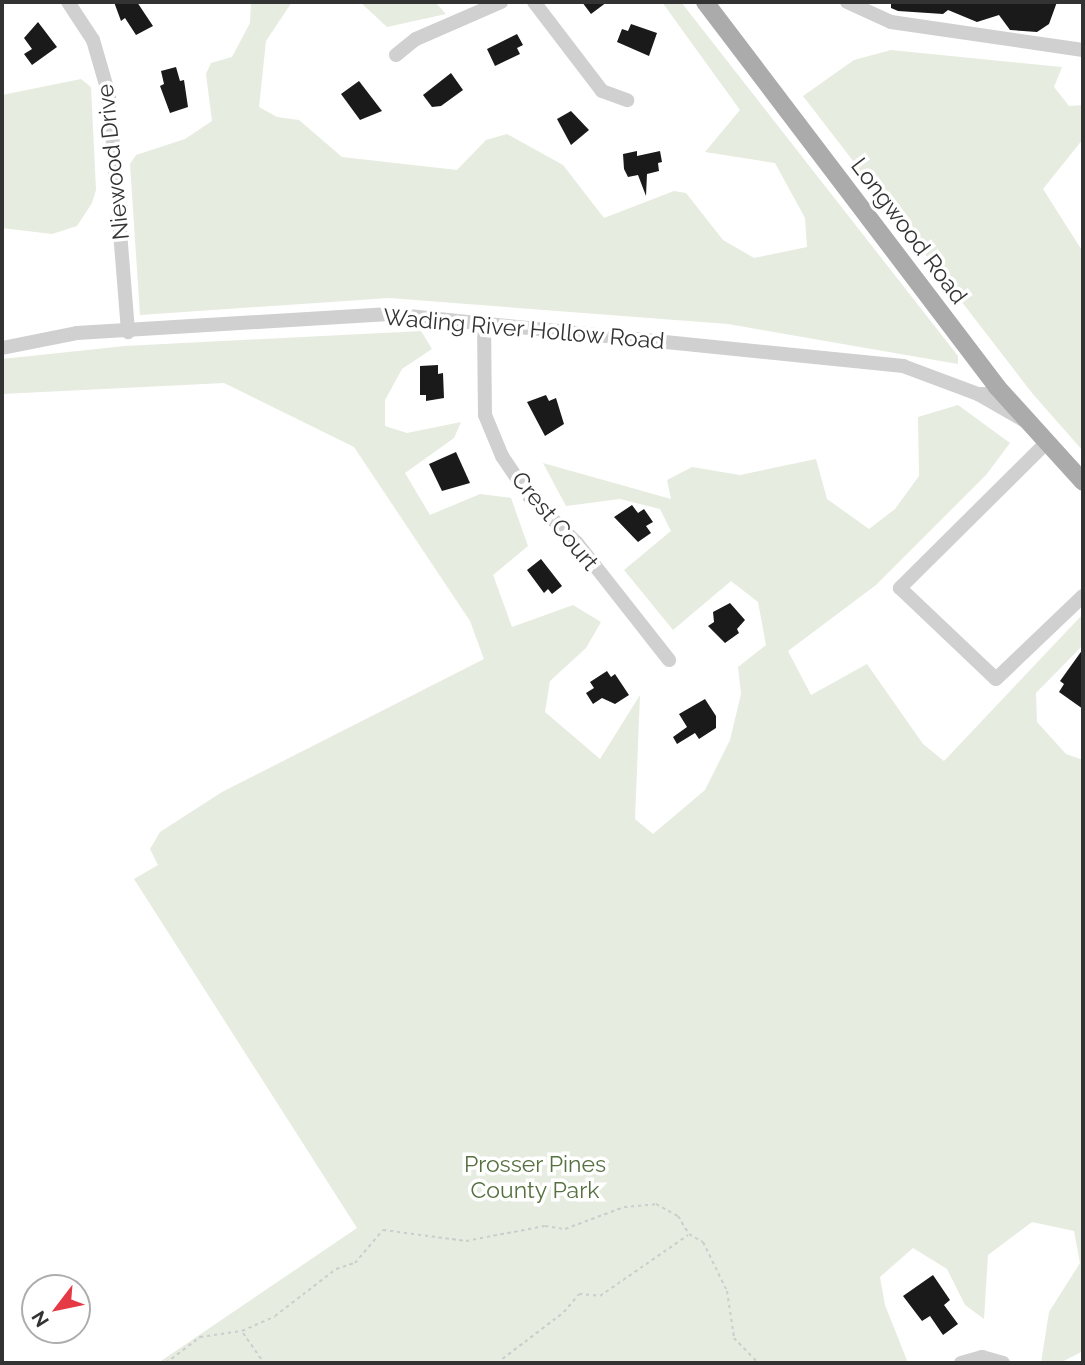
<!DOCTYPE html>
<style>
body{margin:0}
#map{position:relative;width:1085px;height:1365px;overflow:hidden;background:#fff;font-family:Raleway,sans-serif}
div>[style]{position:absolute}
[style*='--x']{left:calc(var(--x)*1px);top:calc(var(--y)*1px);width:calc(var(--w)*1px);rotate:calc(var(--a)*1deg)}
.green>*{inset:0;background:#e6ecdf}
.building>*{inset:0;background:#1a1a1a}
.path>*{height:2px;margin-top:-1px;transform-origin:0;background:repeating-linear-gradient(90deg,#cdcdcd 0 3.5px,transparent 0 7px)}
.minor>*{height:14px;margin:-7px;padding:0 7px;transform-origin:7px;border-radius:7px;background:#d0d0d0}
.major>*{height:18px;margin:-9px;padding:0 9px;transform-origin:9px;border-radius:9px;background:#ababab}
span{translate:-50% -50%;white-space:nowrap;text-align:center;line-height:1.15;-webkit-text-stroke:7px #fff;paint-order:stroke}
.street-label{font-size:23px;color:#333}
.park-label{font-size:23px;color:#56703f}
.frame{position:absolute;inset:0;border:4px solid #333;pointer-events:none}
.north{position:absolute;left:21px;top:1274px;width:70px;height:70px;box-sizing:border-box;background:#fff;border:2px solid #adadad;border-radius:50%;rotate:238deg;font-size:19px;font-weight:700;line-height:28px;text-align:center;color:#333}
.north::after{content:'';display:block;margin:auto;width:24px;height:32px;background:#e63946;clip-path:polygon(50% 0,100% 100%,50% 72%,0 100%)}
</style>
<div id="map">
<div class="green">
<div style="clip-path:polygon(251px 2px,292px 2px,266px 41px,259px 107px,277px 117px,299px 120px,342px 157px,457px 170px,486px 140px,507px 134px,563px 165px,604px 218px,674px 191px,686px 193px,723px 240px,754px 258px,807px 247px,805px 218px,775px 163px,705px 152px,740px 110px,662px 2px,681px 2px,958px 356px,958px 364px,728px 324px,389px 298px,140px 315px,130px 164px,136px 155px,185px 139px,212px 121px,206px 74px,211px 63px,232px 57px,250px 23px)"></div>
<div style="clip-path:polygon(360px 2px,435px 2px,446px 14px,387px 27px)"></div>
<div style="clip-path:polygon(891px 50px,1062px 67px,1054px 87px,1069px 106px,1083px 105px,1083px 139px,1043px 189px,1083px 252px,1083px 451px,1032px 393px,803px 96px,854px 60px)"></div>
<div style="clip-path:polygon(81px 79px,91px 87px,96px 190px,92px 203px,77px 226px,52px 234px,2px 228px,2px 95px)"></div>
<div style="clip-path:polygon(421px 331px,432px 349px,402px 369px,385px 400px,385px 426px,407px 433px,461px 422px,454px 438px,405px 473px,430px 515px,480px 494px,511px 498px,528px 546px,493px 575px,512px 627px,573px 605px,601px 622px,586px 648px,550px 681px,545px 712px,600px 759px,640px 695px,635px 819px,653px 834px,705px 790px,730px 740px,741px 694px,738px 667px,766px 645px,758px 602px,731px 581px,673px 630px,624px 570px,671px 531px,660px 509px,620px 499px,566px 506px,543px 463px,671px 499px,667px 480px,692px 467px,740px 475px,816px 459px,827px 499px,869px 529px,895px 509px,919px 476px,918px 417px,958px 405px,1010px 443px,986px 475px,876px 585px,788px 651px,811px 695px,867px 664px,923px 744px,944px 761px,1083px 614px,1083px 645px,1036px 693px,1037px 722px,1066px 754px,1083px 760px,1083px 1351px,1060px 1363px,1041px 1363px,1049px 1312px,1080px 1263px,1074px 1231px,1032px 1222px,988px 1255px,984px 1319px,965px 1305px,947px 1269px,913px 1248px,880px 1277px,885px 1305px,908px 1363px,158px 1363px,357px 1228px,134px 879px,158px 865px,150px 849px,160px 832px,222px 792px,484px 659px,470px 621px,354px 447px,224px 383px,2px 394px,2px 359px,125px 346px)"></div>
</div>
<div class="building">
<div style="clip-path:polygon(114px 2px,137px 2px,153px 26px,136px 35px,125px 18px,121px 21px)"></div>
<div style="clip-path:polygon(582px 2px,607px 2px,591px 14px)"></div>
<div style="clip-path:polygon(891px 2px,1057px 2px,1049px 24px,1037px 32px,1010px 30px,999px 15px,977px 22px,948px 10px,943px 14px,898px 11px,891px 8px)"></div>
<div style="clip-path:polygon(38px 22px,57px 47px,32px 65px,24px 54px,32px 49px,24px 38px)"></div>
<div style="clip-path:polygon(631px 24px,657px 33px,649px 56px,617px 42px,622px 29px,628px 31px)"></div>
<div style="clip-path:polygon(517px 34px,523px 45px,517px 48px,520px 54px,495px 66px,487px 49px)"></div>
<div style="clip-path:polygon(176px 67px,180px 81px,184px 80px,188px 107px,170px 113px,160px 86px,164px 84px,161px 71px)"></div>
<div style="clip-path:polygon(451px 73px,463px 90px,441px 106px,432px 107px,423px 95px)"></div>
<div style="clip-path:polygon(359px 81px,382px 111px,360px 120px,341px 94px)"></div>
<div style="clip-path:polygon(571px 111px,589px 130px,571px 145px,557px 119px)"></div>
<div style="clip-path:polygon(637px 151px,637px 156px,660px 151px,662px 162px,658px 163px,659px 171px,647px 174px,646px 196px,638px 175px,628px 177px,624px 169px,623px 154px)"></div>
<div style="clip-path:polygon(438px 365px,438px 374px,443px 373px,444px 398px,426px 401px,426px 395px,420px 395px,420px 366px)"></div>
<div style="clip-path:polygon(546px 395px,549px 401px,556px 398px,564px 424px,545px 436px,527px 402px)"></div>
<div style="clip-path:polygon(456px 452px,470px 483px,442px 491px,429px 464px)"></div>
<div style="clip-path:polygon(632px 505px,638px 513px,644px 509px,653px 522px,646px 526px,651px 533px,638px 542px,614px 517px)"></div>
<div style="clip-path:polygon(541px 559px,562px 586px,552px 594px,548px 589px,544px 593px,527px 570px)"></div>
<div style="clip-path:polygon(730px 603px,745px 620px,737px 629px,739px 633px,725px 643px,708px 626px,714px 622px,713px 612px)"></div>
<div style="clip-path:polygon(1083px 649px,1083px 709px,1059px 692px,1064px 684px,1060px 681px)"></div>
<div style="clip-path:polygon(607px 671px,611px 677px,615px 674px,629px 695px,615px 704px,602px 698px,593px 704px,586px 693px,594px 688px,590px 682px)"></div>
<div style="clip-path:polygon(705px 699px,716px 716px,716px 728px,699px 739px,695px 733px,677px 744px,673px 737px,687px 727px,679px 714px)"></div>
<div style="clip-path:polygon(933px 1275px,950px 1300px,944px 1305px,958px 1324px,943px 1335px,930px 1316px,922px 1321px,903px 1296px)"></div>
</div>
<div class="path">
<div style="--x:243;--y:1333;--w:37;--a:55"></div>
<div style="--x:166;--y:1363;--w:43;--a:-37.4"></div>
<div style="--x:200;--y:1337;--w:42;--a:-8.1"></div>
<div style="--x:242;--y:1331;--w:36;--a:-24"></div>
<div style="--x:275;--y:1316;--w:77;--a:-37.6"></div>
<div style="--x:336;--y:1269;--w:20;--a:-18"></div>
<div style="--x:355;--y:1263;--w:43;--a:-49.7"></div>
<div style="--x:383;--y:1230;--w:84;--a:7.5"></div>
<div style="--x:466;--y:1241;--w:80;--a:-10.8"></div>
<div style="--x:545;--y:1226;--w:20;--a:9"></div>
<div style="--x:565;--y:1229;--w:63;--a:-20.4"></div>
<div style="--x:624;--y:1207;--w:32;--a:-5"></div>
<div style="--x:656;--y:1204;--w:25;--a:29"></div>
<div style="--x:678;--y:1216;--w:21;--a:59"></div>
<div style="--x:689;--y:1234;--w:16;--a:30"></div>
<div style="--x:703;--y:1242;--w:55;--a:63.9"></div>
<div style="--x:727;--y:1291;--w:48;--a:81.5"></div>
<div style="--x:734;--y:1338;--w:35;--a:46"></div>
<div style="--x:497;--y:1363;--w:84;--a:-37.3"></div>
<div style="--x:564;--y:1312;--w:23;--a:-50"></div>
<div style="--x:579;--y:1294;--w:21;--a:5"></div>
<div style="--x:600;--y:1296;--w:107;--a:-34.7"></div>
</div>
<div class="minor">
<div style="--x:68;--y:2;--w:45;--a:56.7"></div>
<div style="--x:93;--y:40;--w:57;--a:73.8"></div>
<div style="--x:109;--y:95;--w:238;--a:85.4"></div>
<div style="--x:534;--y:2;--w:112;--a:52.6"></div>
<div style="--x:602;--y:91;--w:27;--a:20"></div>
<div style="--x:847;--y:2;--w:48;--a:24.4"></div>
<div style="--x:891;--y:22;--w:194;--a:8.3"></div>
<div style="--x:396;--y:55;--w:26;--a:-39"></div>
<div style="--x:416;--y:39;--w:93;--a:-23.5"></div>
<div style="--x:484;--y:322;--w:93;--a:89.4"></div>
<div style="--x:485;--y:415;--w:44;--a:67.5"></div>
<div style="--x:502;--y:456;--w:48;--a:56"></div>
<div style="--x:529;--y:496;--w:67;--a:44.4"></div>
<div style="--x:577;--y:543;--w:149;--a:51.8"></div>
<div style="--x:2;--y:348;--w:76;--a:-11.3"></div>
<div style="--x:77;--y:333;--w:313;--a:-3.5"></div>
<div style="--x:389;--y:314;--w:517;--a:5.78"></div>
<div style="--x:903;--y:366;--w:80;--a:20.5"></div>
<div style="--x:978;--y:394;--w:10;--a:0"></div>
<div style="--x:988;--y:394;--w:11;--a:-38"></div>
<div style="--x:978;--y:394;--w:54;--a:29.9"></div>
<div style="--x:1046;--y:443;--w:206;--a:135.2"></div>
<div style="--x:900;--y:588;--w:132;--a:43.5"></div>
<div style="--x:996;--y:679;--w:120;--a:-43.7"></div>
<div style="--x:961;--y:1363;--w:22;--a:-16"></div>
<div style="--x:982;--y:1357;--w:22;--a:16"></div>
</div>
<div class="major">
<div style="--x:705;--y:2;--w:483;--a:52.8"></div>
<div style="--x:997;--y:387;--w:128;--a:47.8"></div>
</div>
<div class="street-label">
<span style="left:113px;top:162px;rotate:-96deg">Niewood Drive</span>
<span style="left:909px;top:231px;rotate:53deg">Longwood Road</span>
<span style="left:524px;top:329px;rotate:5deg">Wading River Hollow Road</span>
<span style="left:555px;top:521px;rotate:50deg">Crest Court</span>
</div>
<div class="park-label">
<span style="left:535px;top:1177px">Prosser Pines<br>County Park</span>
</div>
<div class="frame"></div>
<div class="north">N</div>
</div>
